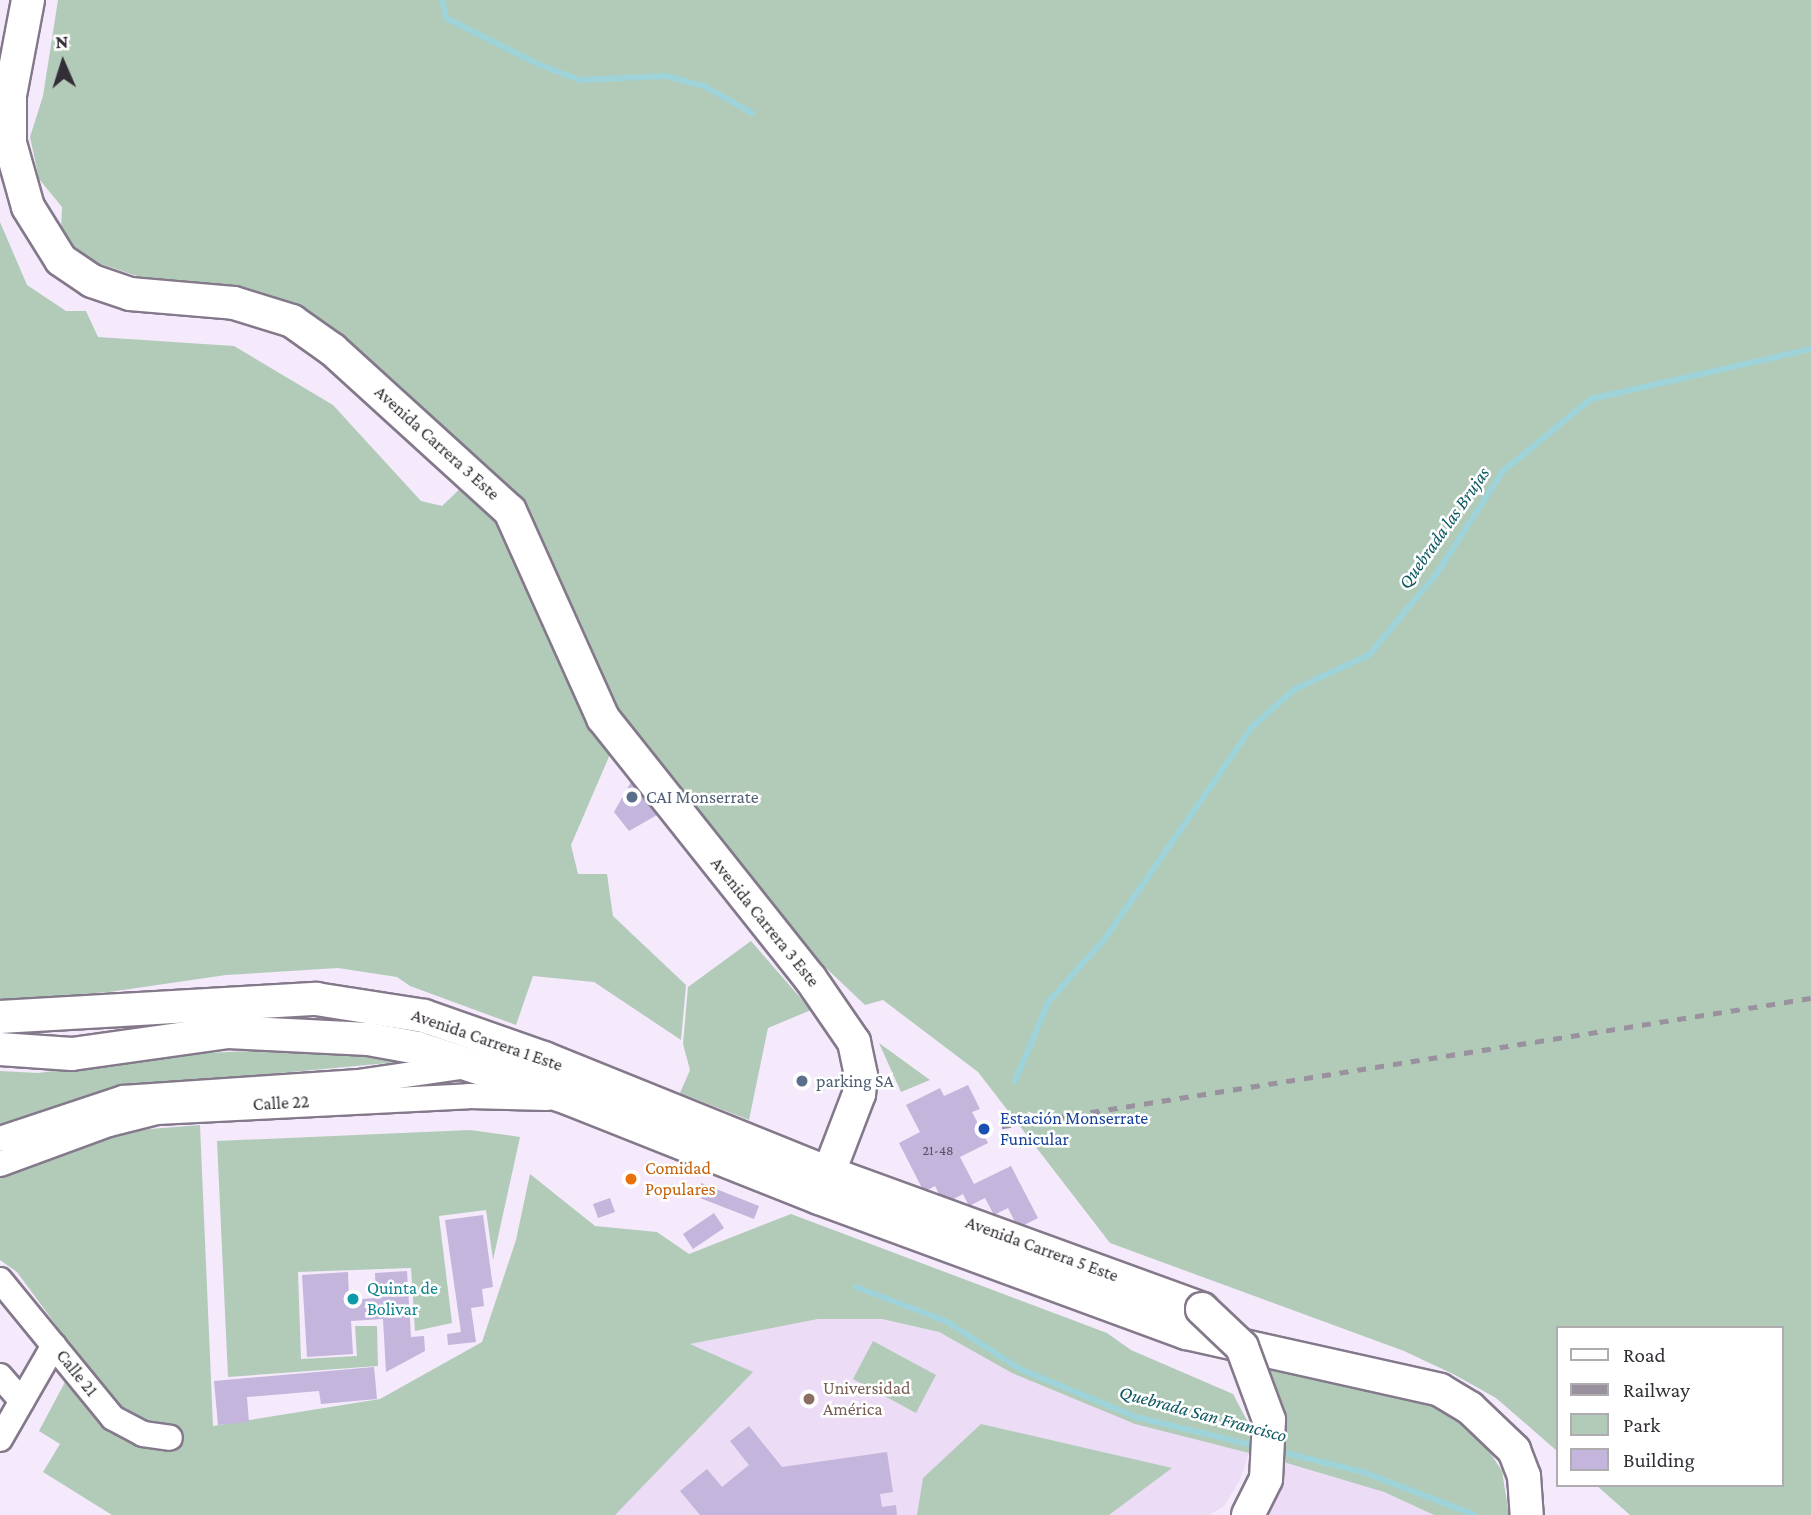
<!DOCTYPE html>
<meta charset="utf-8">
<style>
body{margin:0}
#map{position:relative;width:1811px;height:1515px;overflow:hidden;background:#f5e9fc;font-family:"Crimson Pro",serif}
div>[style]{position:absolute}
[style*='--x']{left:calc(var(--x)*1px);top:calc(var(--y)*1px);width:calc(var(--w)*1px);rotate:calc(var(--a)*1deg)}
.built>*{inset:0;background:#ecdcf6}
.green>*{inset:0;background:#b2cbb9}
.stream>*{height:6px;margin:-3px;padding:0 3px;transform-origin:3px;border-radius:3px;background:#9ed3d9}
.building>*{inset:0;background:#c3b5db}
.roads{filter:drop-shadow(2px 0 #84798a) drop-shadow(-2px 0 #84798a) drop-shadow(0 2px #84798a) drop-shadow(0 -2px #84798a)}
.minor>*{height:24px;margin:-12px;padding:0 12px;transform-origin:12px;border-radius:12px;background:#fff}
.major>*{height:32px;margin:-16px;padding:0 16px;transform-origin:16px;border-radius:16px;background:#fff}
.rail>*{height:5px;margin-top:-2.5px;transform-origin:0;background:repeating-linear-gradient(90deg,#9a919e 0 9px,transparent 0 18px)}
.bridges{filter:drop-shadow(2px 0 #84798a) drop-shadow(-2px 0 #84798a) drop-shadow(0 2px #84798a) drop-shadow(0 -2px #84798a)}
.major-bridge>*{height:32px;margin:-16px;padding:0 16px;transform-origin:16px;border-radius:16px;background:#fff}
.dots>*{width:19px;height:19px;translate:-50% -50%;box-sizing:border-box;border:4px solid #fff;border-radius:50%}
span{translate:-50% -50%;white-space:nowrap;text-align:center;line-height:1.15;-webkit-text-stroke:5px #fff;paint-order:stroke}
.number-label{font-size:14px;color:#58505f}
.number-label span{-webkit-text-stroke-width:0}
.street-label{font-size:18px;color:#342f36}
.service-label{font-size:18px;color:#4e5e75}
.left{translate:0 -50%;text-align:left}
.transit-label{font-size:18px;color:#164399}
.food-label{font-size:18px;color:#c56008}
.culture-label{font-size:18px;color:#0d838f}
.education-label{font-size:18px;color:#785e54}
.water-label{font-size:19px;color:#0d5860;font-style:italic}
.legend{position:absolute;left:1556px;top:1326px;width:228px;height:161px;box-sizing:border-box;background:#fff;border:2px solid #aeacaf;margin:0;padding:9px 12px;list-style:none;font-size:21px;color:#342f36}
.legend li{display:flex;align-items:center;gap:14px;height:35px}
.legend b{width:35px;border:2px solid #aeacaf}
.north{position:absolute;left:28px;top:28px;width:70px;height:70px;-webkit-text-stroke:5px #fff;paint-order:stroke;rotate:357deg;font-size:19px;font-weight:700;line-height:28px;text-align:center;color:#342f36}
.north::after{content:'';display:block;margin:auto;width:24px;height:32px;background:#342f36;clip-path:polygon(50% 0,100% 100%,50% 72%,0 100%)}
</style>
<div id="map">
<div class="built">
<div style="clip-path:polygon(818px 1319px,882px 1319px,939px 1332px,1012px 1373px,1135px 1424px,1249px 1453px,1240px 1480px,1224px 1506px,1210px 1515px,127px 1515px,689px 1344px)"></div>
<div style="clip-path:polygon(1280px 1461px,1384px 1492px,1434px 1515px,1263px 1515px)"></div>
</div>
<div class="green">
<div style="clip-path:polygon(58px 0,1811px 0,1811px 1515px,1630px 1515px,1596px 1485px,1781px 1485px,1781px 1328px,1557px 1328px,1557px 1451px,1496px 1398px,1455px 1375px,1404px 1351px,1110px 1243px,978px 1072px,883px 1000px,865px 1005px,805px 948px,622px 723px,549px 566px,328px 338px,85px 259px,61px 232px,62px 207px,39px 179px,30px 137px,43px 96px)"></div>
<div style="clip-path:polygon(0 222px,27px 285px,66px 311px,86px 311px,98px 337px,234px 346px,333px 405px,421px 501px,442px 506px,463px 486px,490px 496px,611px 752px,571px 845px,578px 874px,607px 874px,613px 916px,686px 985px,681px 1040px,594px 982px,533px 976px,516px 1025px,410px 986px,397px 977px,338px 968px,226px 975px,109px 992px,0 1000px)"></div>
<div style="clip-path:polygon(751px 941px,811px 1010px,768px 1028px,749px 1120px,680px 1093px,690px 1070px,683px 1044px,688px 987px)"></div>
<div style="clip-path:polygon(879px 1043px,930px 1080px,901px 1092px)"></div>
<div style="clip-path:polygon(249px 1051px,420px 1060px,140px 1086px,92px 1095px,0 1131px,0 1071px,38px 1073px,184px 1054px)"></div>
<div style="clip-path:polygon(200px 1125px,213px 1426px,380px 1399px,482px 1342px,516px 1240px,530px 1174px,595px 1226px,657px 1232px,689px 1254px,791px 1214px,1107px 1333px,1131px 1350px,1233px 1394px,1253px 1432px,1249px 1453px,1135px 1424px,1012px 1373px,939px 1332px,882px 1319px,818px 1319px,690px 1344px,753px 1372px,615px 1515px,112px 1515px,43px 1472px,60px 1444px,39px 1431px,75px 1363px,75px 1351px,17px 1272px,0 1260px,0 1172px,113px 1132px)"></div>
<div style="clip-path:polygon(470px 1130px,520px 1137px,493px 1260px,486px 1210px,439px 1216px,452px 1323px,415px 1331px,411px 1268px,298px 1272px,301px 1359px,357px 1356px,355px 1326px,377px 1326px,378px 1366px,228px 1377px,217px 1141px)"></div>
<div style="clip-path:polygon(873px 1341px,936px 1375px,916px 1413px,853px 1379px)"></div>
<div style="clip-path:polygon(1266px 1364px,1438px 1403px,1479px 1436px,1502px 1471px,1509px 1515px,1434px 1515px,1384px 1492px,1280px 1461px,1283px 1407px)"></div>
<div style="clip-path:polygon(981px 1424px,1172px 1468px,1109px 1515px,917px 1515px,923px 1478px)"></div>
</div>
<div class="stream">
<div style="--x:442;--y:0;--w:18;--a:77"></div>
<div style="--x:446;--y:18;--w:103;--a:26.6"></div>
<div style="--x:538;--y:64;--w:45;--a:20.9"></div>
<div style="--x:580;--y:80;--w:86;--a:-2.7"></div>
<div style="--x:666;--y:76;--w:39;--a:15"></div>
<div style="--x:704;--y:86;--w:55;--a:29.4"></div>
<div style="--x:1015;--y:1081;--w:87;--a:-67"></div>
<div style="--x:1049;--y:1001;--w:82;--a:-48"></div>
<div style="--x:1104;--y:940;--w:261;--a:-55.2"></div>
<div style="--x:1253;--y:726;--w:56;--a:-41.4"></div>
<div style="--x:1295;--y:689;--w:81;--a:-24.7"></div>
<div style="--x:1369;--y:655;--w:107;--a:-50.3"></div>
<div style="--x:1437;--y:573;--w:121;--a:-57.1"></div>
<div style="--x:1503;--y:471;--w:114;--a:-39.3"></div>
<div style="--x:1591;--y:399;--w:226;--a:-12.8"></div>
<div style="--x:856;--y:1287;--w:96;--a:20.7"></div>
<div style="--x:946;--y:1321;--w:88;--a:33"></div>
<div style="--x:1020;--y:1369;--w:126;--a:22.5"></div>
<div style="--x:1136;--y:1417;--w:128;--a:13.6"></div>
<div style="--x:1277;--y:1451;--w:89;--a:13.7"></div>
<div style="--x:1363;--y:1472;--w:120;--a:21"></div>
</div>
<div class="building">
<div style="clip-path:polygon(631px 782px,657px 815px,629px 831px,614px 812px)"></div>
<div style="clip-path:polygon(968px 1085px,980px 1109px,972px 1112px,988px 1143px,960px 1157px,974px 1184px,1011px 1166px,1038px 1218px,1018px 1228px,1008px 1208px,994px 1215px,985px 1198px,969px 1206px,963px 1194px,944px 1204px,935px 1186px,924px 1192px,899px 1143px,920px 1132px,906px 1105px,940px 1088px,944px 1096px)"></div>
<div style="clip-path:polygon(701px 1183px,759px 1206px,754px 1219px,700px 1198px)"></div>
<div style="clip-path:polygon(610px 1198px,615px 1212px,598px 1218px,593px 1204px)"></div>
<div style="clip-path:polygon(714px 1213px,724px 1228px,693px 1249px,683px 1234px)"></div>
<div style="clip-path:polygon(483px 1215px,493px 1287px,482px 1289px,484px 1306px,471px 1308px,476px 1342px,448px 1345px,447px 1334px,461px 1332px,445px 1220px)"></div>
<div style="clip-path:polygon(407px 1271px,411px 1337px,424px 1336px,425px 1351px,386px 1372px,383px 1319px,351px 1321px,353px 1354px,307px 1357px,302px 1275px,348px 1272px,349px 1300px,376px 1298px,375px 1273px)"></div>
<div style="clip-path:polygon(374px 1367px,377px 1399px,321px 1404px,319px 1391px,247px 1397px,249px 1422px,218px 1425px,214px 1381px)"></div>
<div style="clip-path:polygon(749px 1426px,782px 1467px,887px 1452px,893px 1492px,880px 1494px,882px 1507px,896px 1505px,897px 1515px,700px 1515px,680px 1491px,707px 1469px,722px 1487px,749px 1465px,730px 1441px)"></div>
</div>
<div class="roads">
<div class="minor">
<div style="--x:0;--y:1139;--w:130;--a:-18.4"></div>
<div style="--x:123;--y:1098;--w:236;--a:-3.9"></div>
<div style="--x:358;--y:1082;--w:116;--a:-8.4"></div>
<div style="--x:0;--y:1164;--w:116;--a:-20.2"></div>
<div style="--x:109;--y:1124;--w:49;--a:-14"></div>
<div style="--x:157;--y:1112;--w:312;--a:-2.9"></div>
<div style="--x:469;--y:1096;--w:78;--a:1.5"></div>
<div style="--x:0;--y:1280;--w:178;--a:50.7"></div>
<div style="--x:113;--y:1418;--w:34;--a:28"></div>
<div style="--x:143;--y:1434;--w:27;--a:8"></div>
<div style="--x:0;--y:1376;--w:33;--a:49"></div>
<div style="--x:0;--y:1439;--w:108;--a:-60.1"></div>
</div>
<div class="major">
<div style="--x:28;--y:0;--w:97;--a:100.7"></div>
<div style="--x:10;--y:95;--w:48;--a:90"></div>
<div style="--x:10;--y:143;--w:66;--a:74.3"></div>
<div style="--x:28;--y:207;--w:62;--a:58.1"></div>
<div style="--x:61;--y:260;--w:37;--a:34"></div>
<div style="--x:92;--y:281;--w:40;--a:18.9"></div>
<div style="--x:130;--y:294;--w:104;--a:4.9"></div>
<div style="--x:234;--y:303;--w:61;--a:17.2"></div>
<div style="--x:292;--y:321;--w:50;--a:35.3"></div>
<div style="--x:333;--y:350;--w:239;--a:42.3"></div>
<div style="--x:510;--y:511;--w:227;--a:65.8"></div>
<div style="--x:603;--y:718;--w:332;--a:51.5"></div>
<div style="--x:810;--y:978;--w:78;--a:55.5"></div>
<div style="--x:854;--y:1042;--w:35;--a:78"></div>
<div style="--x:861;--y:1076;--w:18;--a:96"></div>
<div style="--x:859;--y:1094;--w:111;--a:111"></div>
<div style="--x:0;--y:1017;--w:317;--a:-3.3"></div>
<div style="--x:316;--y:999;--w:109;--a:8.9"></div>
<div style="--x:424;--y:1016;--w:127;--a:19.3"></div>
<div style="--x:544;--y:1058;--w:307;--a:22"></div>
<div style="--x:829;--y:1173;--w:397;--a:20"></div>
<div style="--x:0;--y:1049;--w:72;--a:4"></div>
<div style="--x:72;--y:1054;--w:158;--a:-8"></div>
<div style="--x:228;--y:1032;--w:140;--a:2.9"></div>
<div style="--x:368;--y:1039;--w:51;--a:10.2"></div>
<div style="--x:418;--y:1048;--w:160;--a:18.5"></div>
<div style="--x:570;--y:1099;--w:268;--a:21.7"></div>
<div style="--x:819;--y:1198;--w:391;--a:20.2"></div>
<div style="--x:1186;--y:1333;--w:260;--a:12.6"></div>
<div style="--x:1440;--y:1390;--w:35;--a:31"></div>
<div style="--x:1470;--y:1408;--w:61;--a:43.7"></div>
<div style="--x:1514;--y:1450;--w:28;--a:69"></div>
<div style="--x:1524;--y:1476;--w:39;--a:86"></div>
</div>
</div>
<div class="rail">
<div style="--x:984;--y:1129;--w:837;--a:-9"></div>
</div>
<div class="bridges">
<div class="major-bridge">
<div style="--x:1202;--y:1309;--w:55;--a:43.5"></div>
<div style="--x:1242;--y:1347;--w:78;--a:69.7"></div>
<div style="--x:1269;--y:1420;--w:59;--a:92.9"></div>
<div style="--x:1266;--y:1479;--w:40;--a:116.6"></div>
</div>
</div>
<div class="dots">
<div style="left:632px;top:797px;background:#5c6f8a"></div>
<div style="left:802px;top:1081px;background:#5c6f8a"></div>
<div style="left:984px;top:1129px;background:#1a4fb4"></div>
<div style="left:631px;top:1179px;background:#e8710a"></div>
<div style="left:353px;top:1299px;background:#0f9aa8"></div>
<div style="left:809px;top:1399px;background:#8d6e63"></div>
</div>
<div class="number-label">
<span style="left:938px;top:1150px">21-48</span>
</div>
<div class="street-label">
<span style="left:437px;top:443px;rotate:42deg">Avenida Carrera 3 Este</span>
<span style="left:765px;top:922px;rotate:51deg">Avenida Carrera 3 Este</span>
<span style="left:487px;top:1040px;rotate:19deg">Avenida Carrera 1 Este</span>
<span style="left:281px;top:1103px;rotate:-3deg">Calle 22</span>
<span style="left:1042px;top:1249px;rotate:20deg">Avenida Carrera 5 Este</span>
<span style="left:77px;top:1373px;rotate:51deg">Calle 21</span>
</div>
<div class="service-label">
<span class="left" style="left:646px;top:797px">CAI Monserrate</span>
<span class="left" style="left:816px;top:1081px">parking SA</span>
</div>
<div class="transit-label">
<span class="left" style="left:1000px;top:1129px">Estación Monserrate<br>Funicular</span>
</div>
<div class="food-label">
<span class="left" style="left:645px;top:1179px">Comidad<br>Populares</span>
</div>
<div class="culture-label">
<span class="left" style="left:367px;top:1299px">Quinta de<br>Bolivar</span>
</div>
<div class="education-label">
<span class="left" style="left:823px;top:1399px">Universidad<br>América</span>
</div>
<div class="water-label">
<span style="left:1444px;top:528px;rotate:-55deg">Quebrada las Brujas</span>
<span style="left:1203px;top:1414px;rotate:15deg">Quebrada San Francisco</span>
</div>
<ul class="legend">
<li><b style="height:9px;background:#fff"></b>Road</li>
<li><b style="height:9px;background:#9a919e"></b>Railway</li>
<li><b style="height:19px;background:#b2cbb9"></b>Park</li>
<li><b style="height:19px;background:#c3b5db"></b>Building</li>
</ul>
<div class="north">N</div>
</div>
